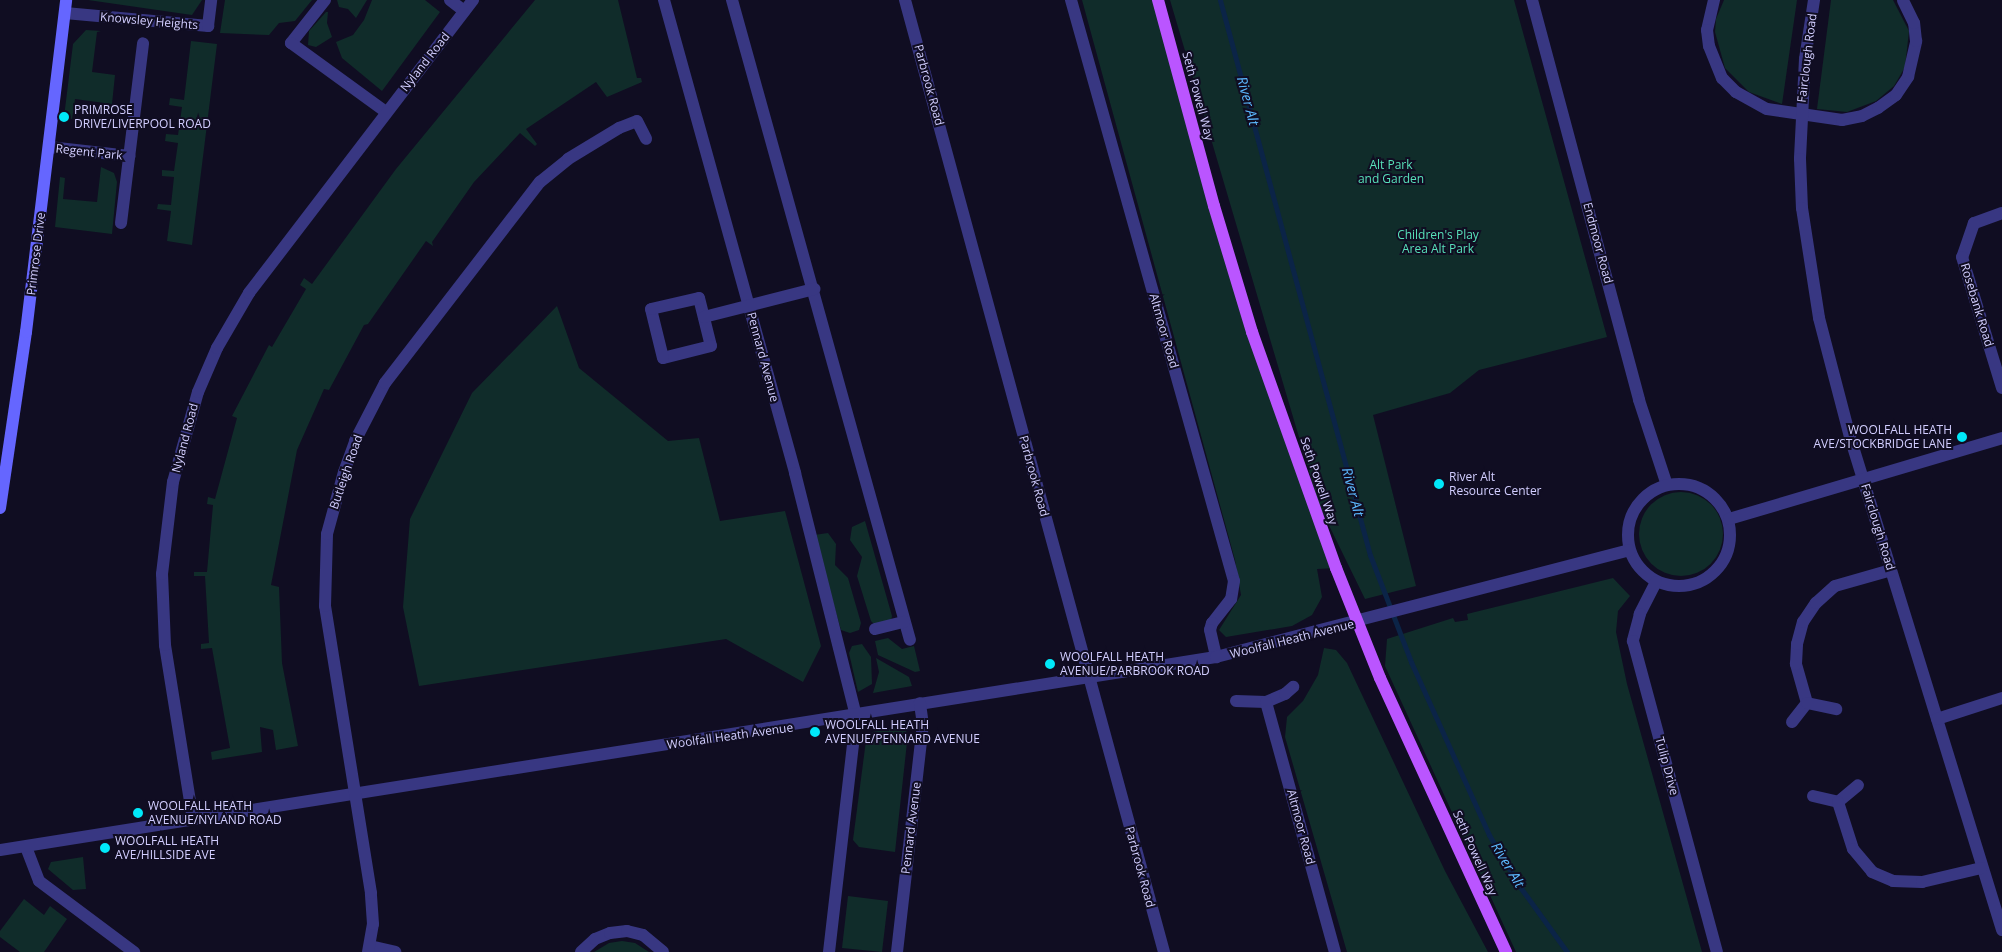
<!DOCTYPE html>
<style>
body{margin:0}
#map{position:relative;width:2002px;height:952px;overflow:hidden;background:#100d22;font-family:"Open Sans",sans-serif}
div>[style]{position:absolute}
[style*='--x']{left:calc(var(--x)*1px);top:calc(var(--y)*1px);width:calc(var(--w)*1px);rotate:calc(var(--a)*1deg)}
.green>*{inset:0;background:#102c2a}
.round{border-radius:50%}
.stream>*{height:5px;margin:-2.5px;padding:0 2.5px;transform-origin:2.5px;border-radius:2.5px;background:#0b2447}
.street>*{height:12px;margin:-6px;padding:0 6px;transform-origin:6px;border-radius:6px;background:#383782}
.street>.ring{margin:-6px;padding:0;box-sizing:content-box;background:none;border:12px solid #383782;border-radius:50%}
.secondary>*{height:12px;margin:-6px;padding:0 6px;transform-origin:6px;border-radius:6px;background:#6566ff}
.primary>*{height:12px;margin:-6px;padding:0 6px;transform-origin:6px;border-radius:6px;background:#ba55ff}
.dots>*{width:14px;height:14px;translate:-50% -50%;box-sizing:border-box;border:2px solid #100d22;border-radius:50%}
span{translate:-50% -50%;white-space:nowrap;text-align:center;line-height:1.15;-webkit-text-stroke:4px #100d22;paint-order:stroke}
.street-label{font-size:12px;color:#d2ceff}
.poi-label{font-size:12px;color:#d2ceff}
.left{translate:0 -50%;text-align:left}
.right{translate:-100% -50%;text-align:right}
.park-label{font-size:12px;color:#58e1ba}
.water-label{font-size:14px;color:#5cb9ff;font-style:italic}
</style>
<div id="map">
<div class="green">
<div style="clip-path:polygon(88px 0,202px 0,192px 15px)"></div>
<div style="clip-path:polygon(225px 0,312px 0,295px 21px,279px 23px,269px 35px,220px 33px)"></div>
<div style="clip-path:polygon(337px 0,367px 0,356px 18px,348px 9px,339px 7px)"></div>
<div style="clip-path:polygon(372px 0,425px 0,440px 12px,382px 91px,342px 58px,336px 42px,353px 35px,364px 20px)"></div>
<div style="clip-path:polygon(535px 0,618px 0,637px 78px,641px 78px,642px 82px,607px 97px,596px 82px,526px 129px,537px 144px,535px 146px,520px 133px,474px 182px,432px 242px,433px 246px,426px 241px,368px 324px,364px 325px,329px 390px,324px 389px,297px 450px,271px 585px,279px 587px,282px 663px,298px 746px,276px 750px,273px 730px,260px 727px,262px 752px,212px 760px,211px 752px,230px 748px,212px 648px,201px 649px,201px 644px,209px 643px,205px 576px,194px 576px,194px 572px,207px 572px,213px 505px,207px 504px,208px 497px,215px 499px,237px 418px,232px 416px,269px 345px,272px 347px,306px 289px,300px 285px,304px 278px,312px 284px,396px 169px)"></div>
<div style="clip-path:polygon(1082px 0,1158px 0,1214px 206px,1336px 568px,1317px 569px,1322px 597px,1312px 615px,1292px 626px,1226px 637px,1219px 630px,1241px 595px,1235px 560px)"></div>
<div style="clip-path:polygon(1170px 0,1514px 0,1607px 337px,1479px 370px,1450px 393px,1373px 415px,1416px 586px,1365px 599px,1319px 505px)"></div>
<div style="clip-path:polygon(1724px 0,1797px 0,1782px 104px,1749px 92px,1725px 68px,1715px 32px,1716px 19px)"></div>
<div style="clip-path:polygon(1831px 0,1893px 0,1909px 31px,1905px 67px,1894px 86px,1876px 101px,1847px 112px,1817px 109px)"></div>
<div style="clip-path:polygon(326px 12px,328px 12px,327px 23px,332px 37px,316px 47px,308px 45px,309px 31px)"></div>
<div style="clip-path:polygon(86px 30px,101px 31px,97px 32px,92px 72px,115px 75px,112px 104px,75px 99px,72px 119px,64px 117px,73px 44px)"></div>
<div style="clip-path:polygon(191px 41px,217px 44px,192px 245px,167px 241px,171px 211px,157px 209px,158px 204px,171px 205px,174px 177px,162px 176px,162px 170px,174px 171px,178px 143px,165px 141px,166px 134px,178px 135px,182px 107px,169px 105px,170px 98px,184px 100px)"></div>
<div style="clip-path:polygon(101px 167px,114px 173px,117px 182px,112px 234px,55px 227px,60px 177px,65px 178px,63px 199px,97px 202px)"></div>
<div style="clip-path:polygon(557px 306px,579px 368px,668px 441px,699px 438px,720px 521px,785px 511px,821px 646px,803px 682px,726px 639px,419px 686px,403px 607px,410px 519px,472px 393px)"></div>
<div class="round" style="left:1639px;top:492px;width:84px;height:84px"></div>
<div style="clip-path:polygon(865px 521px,892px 616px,891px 621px,876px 626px,871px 621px,857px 576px,862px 557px,850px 540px,852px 527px)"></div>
<div style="clip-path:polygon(828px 533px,836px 544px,835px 565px,848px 578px,861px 623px,859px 630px,850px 633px,841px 630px,814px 535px)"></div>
<div style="clip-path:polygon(1613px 578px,1630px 596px,1618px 611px,1616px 632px,1627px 684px,1702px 952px,1516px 952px,1385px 666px,1387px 639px,1453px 618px,1455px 622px,1468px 620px,1467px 614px)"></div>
<div style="clip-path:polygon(888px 638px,902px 649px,914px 646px,920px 671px,915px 672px,878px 655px,875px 641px)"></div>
<div style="clip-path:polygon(862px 644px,871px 657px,872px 684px,858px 692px,849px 653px,852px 646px)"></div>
<div style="clip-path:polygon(1324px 648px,1336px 650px,1347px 663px,1445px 871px,1488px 952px,1347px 952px,1285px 737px,1287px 717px,1303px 701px,1318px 675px)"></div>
<div style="clip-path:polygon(876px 658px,909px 677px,912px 686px,873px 693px,879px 672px)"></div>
<div style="clip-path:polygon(901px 727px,908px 733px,895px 852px,859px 847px,853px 840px,867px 733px)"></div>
<div style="clip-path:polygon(83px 857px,86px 889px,73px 890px,48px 869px,51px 862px)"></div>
<div style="clip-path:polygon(848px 896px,888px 901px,882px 952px,842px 948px)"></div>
<div style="clip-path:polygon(24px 899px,44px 915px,50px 906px,67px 919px,44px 952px,20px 952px,0 937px,0 931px)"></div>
<div style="clip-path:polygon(622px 941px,635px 943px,649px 952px,594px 952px,609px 943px)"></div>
</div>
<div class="stream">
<div style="--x:1220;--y:0;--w:575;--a:74.88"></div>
<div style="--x:1370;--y:555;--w:115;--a:69"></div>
<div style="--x:1411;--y:662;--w:190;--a:65.7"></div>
<div style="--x:1489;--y:835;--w:61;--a:59.2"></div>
<div style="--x:1520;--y:887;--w:80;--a:54.1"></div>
</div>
<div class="street">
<div style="--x:325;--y:0;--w:55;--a:128.3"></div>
<div style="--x:291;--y:43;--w:117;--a:36"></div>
<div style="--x:450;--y:0;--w:18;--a:38"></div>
<div style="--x:664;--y:0;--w:491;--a:74.5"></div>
<div style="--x:795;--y:473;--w:250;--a:75.9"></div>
<div style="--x:732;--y:0;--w:664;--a:74.46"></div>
<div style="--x:905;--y:0;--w:987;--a:74.78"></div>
<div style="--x:1071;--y:0;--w:603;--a:74.33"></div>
<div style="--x:1234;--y:581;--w:18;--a:99"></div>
<div style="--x:1231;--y:599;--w:31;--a:128"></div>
<div style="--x:1212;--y:623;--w:7;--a:106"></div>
<div style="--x:1210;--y:630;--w:28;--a:77"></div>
<div style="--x:1532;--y:0;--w:414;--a:75"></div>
<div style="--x:1639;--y:400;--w:89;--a:71.8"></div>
<div style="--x:1714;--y:0;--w:31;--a:103"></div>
<div style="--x:1707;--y:30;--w:16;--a:83"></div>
<div style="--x:1709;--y:46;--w:35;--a:68"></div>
<div style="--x:1722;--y:78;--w:20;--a:45"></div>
<div style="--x:1736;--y:92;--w:35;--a:29"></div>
<div style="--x:1767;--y:109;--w:76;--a:8.3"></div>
<div style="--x:1842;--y:120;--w:20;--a:-11"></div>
<div style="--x:1862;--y:116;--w:18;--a:-27"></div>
<div style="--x:1878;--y:108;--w:22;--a:-36"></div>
<div style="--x:1896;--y:95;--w:22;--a:-56"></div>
<div style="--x:1908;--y:77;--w:37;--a:-77"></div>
<div style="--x:1916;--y:41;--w:18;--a:-96"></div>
<div style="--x:1914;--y:23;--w:25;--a:-116"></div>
<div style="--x:1814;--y:0;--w:60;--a:98.7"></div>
<div style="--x:1805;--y:59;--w:100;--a:92.9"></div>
<div style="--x:1800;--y:159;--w:49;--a:87.7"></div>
<div style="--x:1802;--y:208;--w:111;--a:81.2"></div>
<div style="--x:1819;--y:318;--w:123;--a:75.4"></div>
<div style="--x:1850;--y:437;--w:516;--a:72.86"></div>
<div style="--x:65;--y:13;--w:144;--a:5.2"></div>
<div style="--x:208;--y:26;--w:26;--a:-83"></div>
<div style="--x:49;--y:147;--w:81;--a:6.4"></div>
<div style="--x:2002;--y:213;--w:30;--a:160"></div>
<div style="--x:1974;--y:223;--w:36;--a:109"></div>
<div style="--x:1962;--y:257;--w:137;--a:73"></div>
<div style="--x:121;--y:223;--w:181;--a:-83"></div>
<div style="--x:699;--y:298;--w:49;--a:76"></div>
<div style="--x:711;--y:346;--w:49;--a:166"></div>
<div style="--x:663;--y:358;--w:50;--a:-103.8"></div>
<div style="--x:651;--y:309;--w:49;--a:-12.9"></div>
<div style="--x:704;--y:317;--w:114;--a:-14.3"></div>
<div class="ring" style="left:1628px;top:484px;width:90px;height:90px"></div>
<div style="--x:1729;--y:519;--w:285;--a:-16.5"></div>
<div style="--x:1656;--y:582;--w:36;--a:117"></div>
<div style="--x:1640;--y:614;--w:28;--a:105"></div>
<div style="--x:1633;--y:641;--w:322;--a:74.9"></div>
<div style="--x:875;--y:629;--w:30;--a:-14"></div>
<div style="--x:1236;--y:701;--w:30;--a:2"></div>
<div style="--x:1266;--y:702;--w:21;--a:-23"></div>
<div style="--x:1285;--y:694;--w:11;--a:-41"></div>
<div style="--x:1266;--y:702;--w:259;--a:74.6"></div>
<div style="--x:1807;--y:703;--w:41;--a:-105.8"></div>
<div style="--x:1796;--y:664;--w:20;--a:-87"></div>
<div style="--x:1797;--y:644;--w:23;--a:-75"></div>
<div style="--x:1803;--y:622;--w:23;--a:-56"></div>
<div style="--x:1816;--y:603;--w:25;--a:-42"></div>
<div style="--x:1835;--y:586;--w:58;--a:-15.9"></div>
<div style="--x:1937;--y:719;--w:68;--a:-17.9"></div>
<div style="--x:1792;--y:722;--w:24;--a:-52"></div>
<div style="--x:1807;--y:703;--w:30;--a:12"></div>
<div style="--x:1813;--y:796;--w:26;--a:13"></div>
<div style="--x:1838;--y:802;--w:26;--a:-40"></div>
<div style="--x:1838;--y:802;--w:49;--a:72.3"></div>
<div style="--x:1853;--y:849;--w:30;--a:50"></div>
<div style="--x:1872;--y:872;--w:23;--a:23"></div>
<div style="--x:1893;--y:881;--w:29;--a:2"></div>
<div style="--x:1922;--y:882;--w:61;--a:-13.3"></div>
<div style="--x:193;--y:820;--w:177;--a:-99.1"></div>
<div style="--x:165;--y:645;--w:71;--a:-92.4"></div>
<div style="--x:162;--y:574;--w:93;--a:-83.2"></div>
<div style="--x:173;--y:482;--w:93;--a:-74.5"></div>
<div style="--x:198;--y:392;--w:48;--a:-66.6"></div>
<div style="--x:217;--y:348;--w:64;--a:-59.8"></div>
<div style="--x:249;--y:293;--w:369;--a:-52.6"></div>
<div style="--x:26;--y:847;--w:36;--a:69"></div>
<div style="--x:39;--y:881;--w:119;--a:36.8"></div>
<div style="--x:0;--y:850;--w:1231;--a:-9.02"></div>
<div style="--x:1216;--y:657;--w:427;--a:-14.5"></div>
<div style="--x:370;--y:946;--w:26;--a:13"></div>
<div style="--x:368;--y:952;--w:28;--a:-80"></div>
<div style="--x:373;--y:924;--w:31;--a:-94"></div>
<div style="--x:371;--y:893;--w:291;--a:-99.1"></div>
<div style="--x:325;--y:606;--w:72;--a:-88.4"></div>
<div style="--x:327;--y:534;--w:64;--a:-74.7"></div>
<div style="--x:344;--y:472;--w:33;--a:-70"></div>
<div style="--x:355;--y:441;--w:65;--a:-62.7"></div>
<div style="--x:385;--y:383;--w:254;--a:-52.4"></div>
<div style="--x:540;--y:182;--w:36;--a:-39"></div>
<div style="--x:568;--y:159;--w:60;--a:-31.3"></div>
<div style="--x:619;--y:128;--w:19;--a:-21"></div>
<div style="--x:637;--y:121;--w:20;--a:63"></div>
<div style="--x:581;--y:952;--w:19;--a:-43"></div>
<div style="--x:595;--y:939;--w:16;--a:-22"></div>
<div style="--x:610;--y:933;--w:17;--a:-7"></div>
<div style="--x:627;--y:931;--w:16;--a:14"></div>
<div style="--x:643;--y:935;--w:26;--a:40"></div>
<div style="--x:829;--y:952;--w:210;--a:-83.4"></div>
<div style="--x:897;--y:952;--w:228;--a:-83.5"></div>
<div style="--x:923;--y:725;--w:22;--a:-98"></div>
</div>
<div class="secondary">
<div style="--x:0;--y:508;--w:178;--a:-81.6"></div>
<div style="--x:26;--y:332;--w:334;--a:-83.1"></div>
</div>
<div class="primary">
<div style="--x:1158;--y:0;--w:213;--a:74.8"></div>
<div style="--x:1214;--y:206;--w:132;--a:73.2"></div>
<div style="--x:1252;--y:332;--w:251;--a:70.4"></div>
<div style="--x:1336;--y:568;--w:118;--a:68.2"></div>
<div style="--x:1380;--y:678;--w:302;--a:65.3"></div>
</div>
<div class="dots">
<div style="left:64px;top:117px;background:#00e8f9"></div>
<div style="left:1962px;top:437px;background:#00e8f9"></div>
<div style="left:1439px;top:484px;background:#00e8f9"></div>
<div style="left:1050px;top:664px;background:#00e8f9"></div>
<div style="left:815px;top:732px;background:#00e8f9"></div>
<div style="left:138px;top:813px;background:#00e8f9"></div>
<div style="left:105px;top:848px;background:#00e8f9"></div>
</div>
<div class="street-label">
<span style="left:149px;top:21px;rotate:5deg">Knowsley Heights</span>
<span style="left:1807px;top:58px;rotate:-83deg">Fairclough Road</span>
<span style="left:425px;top:62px;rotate:-52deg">Nyland Road</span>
<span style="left:929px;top:85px;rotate:75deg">Parbrook Road</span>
<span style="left:1198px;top:96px;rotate:75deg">Seth Powell Way</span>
<span style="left:89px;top:152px;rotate:6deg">Regent Park</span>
<span style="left:1598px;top:243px;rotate:75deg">Endmoor Road</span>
<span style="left:36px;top:254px;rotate:-83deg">Primrose Drive</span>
<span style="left:1977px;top:305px;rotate:73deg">Rosebank Road</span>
<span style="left:1164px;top:331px;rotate:74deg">Altmoor Road</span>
<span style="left:763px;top:357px;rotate:75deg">Pennard Avenue</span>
<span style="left:185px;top:438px;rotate:-75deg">Nyland Road</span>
<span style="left:346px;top:472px;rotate:-71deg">Butleigh Road</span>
<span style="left:1034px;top:476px;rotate:75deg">Parbrook Road</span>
<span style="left:1319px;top:481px;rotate:71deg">Seth Powell Way</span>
<span style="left:1878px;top:527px;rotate:73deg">Fairclough Road</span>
<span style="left:1292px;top:639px;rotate:-14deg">Woolfall Heath Avenue</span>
<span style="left:730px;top:736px;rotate:-8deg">Woolfall Heath Avenue</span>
<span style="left:1667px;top:766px;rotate:75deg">Tulip Drive</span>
<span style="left:1301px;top:827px;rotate:75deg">Altmoor Road</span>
<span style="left:911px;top:828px;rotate:-83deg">Pennard Avenue</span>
<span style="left:1475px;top:853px;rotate:66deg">Seth Powell Way</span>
<span style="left:1140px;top:867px;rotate:75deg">Parbrook Road</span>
</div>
<div class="poi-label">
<span class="left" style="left:74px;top:117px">PRIMROSE<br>DRIVE/LIVERPOOL ROAD</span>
<span class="right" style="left:1952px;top:437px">WOOLFALL HEATH<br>AVE/STOCKBRIDGE LANE</span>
<span class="left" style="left:1449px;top:484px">River Alt<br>Resource Center</span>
<span class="left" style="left:1060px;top:664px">WOOLFALL HEATH<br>AVENUE/PARBROOK ROAD</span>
<span class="left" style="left:825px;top:732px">WOOLFALL HEATH<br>AVENUE/PENNARD AVENUE</span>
<span class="left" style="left:148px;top:813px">WOOLFALL HEATH<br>AVENUE/NYLAND ROAD</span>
<span class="left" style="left:115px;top:848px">WOOLFALL HEATH<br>AVE/HILLSIDE AVE</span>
</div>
<div class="park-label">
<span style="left:1391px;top:172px">Alt Park<br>and Garden</span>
<span style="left:1438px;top:242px">Children's Play<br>Area Alt Park</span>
</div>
<div class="water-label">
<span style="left:1248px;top:101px;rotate:75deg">River Alt</span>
<span style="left:1353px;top:492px;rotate:75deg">River Alt</span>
<span style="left:1508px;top:865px;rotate:59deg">River Alt</span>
</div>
</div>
